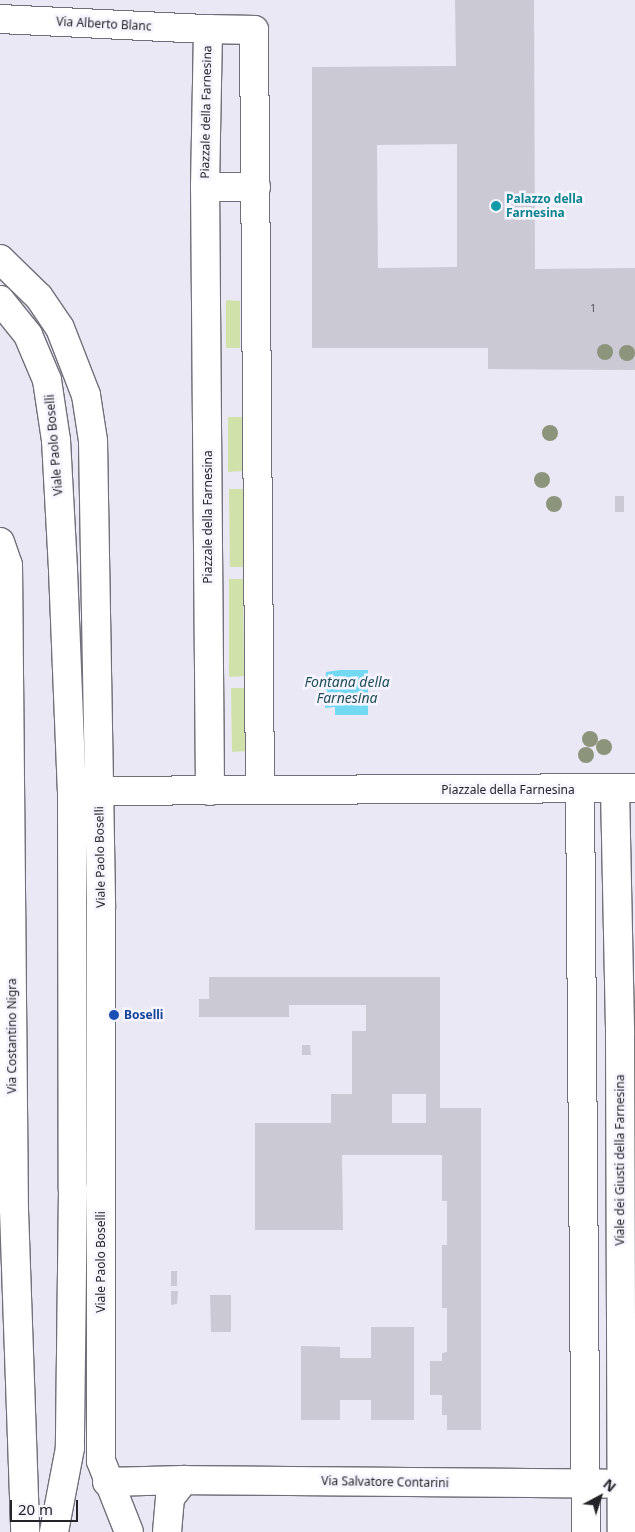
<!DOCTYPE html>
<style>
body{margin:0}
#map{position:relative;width:635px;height:1532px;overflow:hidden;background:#e9e8f4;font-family:"Noto Sans",sans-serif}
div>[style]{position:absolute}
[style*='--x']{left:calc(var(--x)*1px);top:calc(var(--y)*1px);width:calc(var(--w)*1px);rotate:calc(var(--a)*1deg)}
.green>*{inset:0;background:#d1e1aa}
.water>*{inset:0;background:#73d9f2}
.building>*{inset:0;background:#cac9d4}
.roads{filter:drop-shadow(1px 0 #71707a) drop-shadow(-1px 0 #71707a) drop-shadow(0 1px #71707a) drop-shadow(0 -1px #71707a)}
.minor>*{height:28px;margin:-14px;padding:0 14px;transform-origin:14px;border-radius:14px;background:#fff}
.trees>*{width:16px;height:16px;margin:-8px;border-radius:50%;background:#8d947c}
.dots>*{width:14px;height:14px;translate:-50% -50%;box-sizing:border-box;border:2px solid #f6f5ff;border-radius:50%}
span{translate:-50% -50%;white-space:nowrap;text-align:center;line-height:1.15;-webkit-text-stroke:5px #f6f5ff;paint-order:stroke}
.number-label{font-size:10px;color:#4e4d53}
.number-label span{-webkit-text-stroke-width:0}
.street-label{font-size:12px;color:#242428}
.culture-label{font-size:12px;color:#0d838f;font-weight:700}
.left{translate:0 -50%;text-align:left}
.transit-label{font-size:12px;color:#164399;font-weight:700}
.water-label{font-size:14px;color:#224f5a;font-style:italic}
.north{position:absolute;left:575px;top:1472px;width:50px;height:50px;-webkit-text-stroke:4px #f6f5ff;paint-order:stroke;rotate:40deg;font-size:14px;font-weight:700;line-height:20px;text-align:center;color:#242428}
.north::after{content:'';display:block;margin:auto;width:18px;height:22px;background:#242428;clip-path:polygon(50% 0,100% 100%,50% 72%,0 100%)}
.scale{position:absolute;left:10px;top:1500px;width:68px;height:22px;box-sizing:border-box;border:2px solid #242428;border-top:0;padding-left:6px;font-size:15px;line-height:18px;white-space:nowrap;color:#242428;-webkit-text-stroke:4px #f6f5ff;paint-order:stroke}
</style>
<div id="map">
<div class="green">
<div style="clip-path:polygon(226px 300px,240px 301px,240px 348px,226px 348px)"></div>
<div style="clip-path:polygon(228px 417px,242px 417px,243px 471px,228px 472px)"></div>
<div style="clip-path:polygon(229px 489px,243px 489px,244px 567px,230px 567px)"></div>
<div style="clip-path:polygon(229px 579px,243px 579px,244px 676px,229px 677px)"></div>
<div style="clip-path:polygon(231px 688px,245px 688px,246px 751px,232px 752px)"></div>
</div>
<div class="water">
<div style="clip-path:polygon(340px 670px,368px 670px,368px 715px,335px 715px,335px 707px,325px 708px,326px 672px)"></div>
</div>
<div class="building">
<div style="clip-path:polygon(evenodd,455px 0,534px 0,535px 269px,635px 268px,635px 370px,488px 369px,488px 348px,312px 348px,312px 67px,456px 66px,455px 0,457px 144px,457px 267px,378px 268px,377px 145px,457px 144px)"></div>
<div style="clip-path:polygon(615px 496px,624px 496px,624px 512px,615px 512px)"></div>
<div style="clip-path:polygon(evenodd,209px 977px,440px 977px,440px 1108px,481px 1108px,481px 1430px,447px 1430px,447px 1415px,442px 1415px,442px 1395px,430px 1395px,430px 1361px,442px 1361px,442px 1353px,447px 1352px,447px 1308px,442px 1308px,442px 1245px,447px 1245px,447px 1201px,442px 1201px,442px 1155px,342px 1155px,343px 1230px,255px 1230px,255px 1123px,331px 1123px,331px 1094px,352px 1094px,352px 1031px,366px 1031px,366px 1005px,289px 1005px,289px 1017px,199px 1017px,199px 999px,209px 999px,209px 977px,392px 1094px,426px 1094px,426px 1123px,392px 1123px,392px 1094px)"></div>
<div style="clip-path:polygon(302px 1045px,310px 1045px,311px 1055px,302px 1055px)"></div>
<div style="clip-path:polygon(171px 1271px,177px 1271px,177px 1286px,171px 1286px)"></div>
<div style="clip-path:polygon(171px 1291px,178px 1291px,177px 1304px,171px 1305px)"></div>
<div style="clip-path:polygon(210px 1295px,231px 1295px,231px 1332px,211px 1332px)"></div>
<div style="clip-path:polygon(371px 1327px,414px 1327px,414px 1420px,371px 1420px,371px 1400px,340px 1400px,340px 1420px,301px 1420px,301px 1346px,340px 1347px,340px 1358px,371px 1358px)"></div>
</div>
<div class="roads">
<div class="minor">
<div style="--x:0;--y:19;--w:208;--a:2.8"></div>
<div style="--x:205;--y:187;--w:51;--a:0"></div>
<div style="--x:0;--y:259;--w:54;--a:44.3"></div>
<div style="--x:39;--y:297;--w:37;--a:56"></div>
<div style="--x:60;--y:328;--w:72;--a:68.8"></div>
<div style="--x:86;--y:395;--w:47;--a:81.3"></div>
<div style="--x:93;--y:441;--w:467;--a:89"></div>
<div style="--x:101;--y:908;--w:553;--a:90"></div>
<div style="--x:101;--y:1461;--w:76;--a:68.5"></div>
<div style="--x:0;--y:300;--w:45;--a:51.3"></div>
<div style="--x:28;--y:335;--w:49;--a:67.1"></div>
<div style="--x:47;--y:380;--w:61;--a:81.5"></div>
<div style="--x:56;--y:440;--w:130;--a:86.9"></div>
<div style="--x:63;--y:570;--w:220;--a:87.7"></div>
<div style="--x:72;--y:790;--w:399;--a:89.9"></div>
<div style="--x:73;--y:1189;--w:259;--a:90.7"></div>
<div style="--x:70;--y:1448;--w:86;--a:100.8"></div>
<div style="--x:0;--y:542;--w:24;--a:71"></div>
<div style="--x:8;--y:565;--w:645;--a:89.47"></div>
<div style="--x:14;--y:1210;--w:322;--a:88"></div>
<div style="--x:580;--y:789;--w:743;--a:89.54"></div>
<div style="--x:615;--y:789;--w:246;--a:88.8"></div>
<div style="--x:620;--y:1035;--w:497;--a:89.8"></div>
<div style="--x:82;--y:791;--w:553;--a:-0.31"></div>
<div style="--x:210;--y:791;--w:604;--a:-90.47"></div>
<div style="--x:205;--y:187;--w:158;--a:-88.9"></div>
<div style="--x:208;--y:29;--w:46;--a:1.2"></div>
<div style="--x:254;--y:30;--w:760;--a:89.55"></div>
<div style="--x:107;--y:1482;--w:77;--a:-1.5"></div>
<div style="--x:184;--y:1480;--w:421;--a:0.5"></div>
<div style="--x:167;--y:1532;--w:34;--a:-85"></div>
<div style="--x:170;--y:1498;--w:23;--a:-52"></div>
</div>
</div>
<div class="trees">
<div style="left:605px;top:352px"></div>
<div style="left:627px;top:353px"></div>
<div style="left:550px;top:433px"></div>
<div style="left:542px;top:480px"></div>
<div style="left:554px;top:504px"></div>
<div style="left:590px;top:739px"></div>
<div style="left:604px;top:747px"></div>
<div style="left:586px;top:755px"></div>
</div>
<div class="dots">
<div style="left:496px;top:206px;background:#0f9aa8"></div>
<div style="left:114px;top:1015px;background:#1a4fb4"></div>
</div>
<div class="number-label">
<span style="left:593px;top:309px">1</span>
</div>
<div class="street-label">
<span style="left:104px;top:24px;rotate:3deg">Via Alberto Blanc</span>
<span style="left:206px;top:112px;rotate:-89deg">Piazzale della Farnesina</span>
<span style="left:54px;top:445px;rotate:-95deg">Viale Paolo Boselli</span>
<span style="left:208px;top:517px;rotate:-90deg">Piazzale della Farnesina</span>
<span style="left:508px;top:790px">Piazzale della Farnesina</span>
<span style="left:100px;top:857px;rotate:-91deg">Viale Paolo Boselli</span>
<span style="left:12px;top:1036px;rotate:-90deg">Via Costantino Nigra</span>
<span style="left:620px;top:1160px;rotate:-90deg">Viale dei Giusti della Farnesina</span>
<span style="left:101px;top:1262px;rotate:-90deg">Viale Paolo Boselli</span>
<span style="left:385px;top:1482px;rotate:1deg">Via Salvatore Contarini</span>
</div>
<div class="culture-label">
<span class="left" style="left:506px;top:206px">Palazzo della<br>Farnesina</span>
</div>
<div class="transit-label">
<span class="left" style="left:124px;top:1015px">Boselli</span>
</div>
<div class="water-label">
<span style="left:347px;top:690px">Fontana della<br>Farnesina</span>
</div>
<div class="north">N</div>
<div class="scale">20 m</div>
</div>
